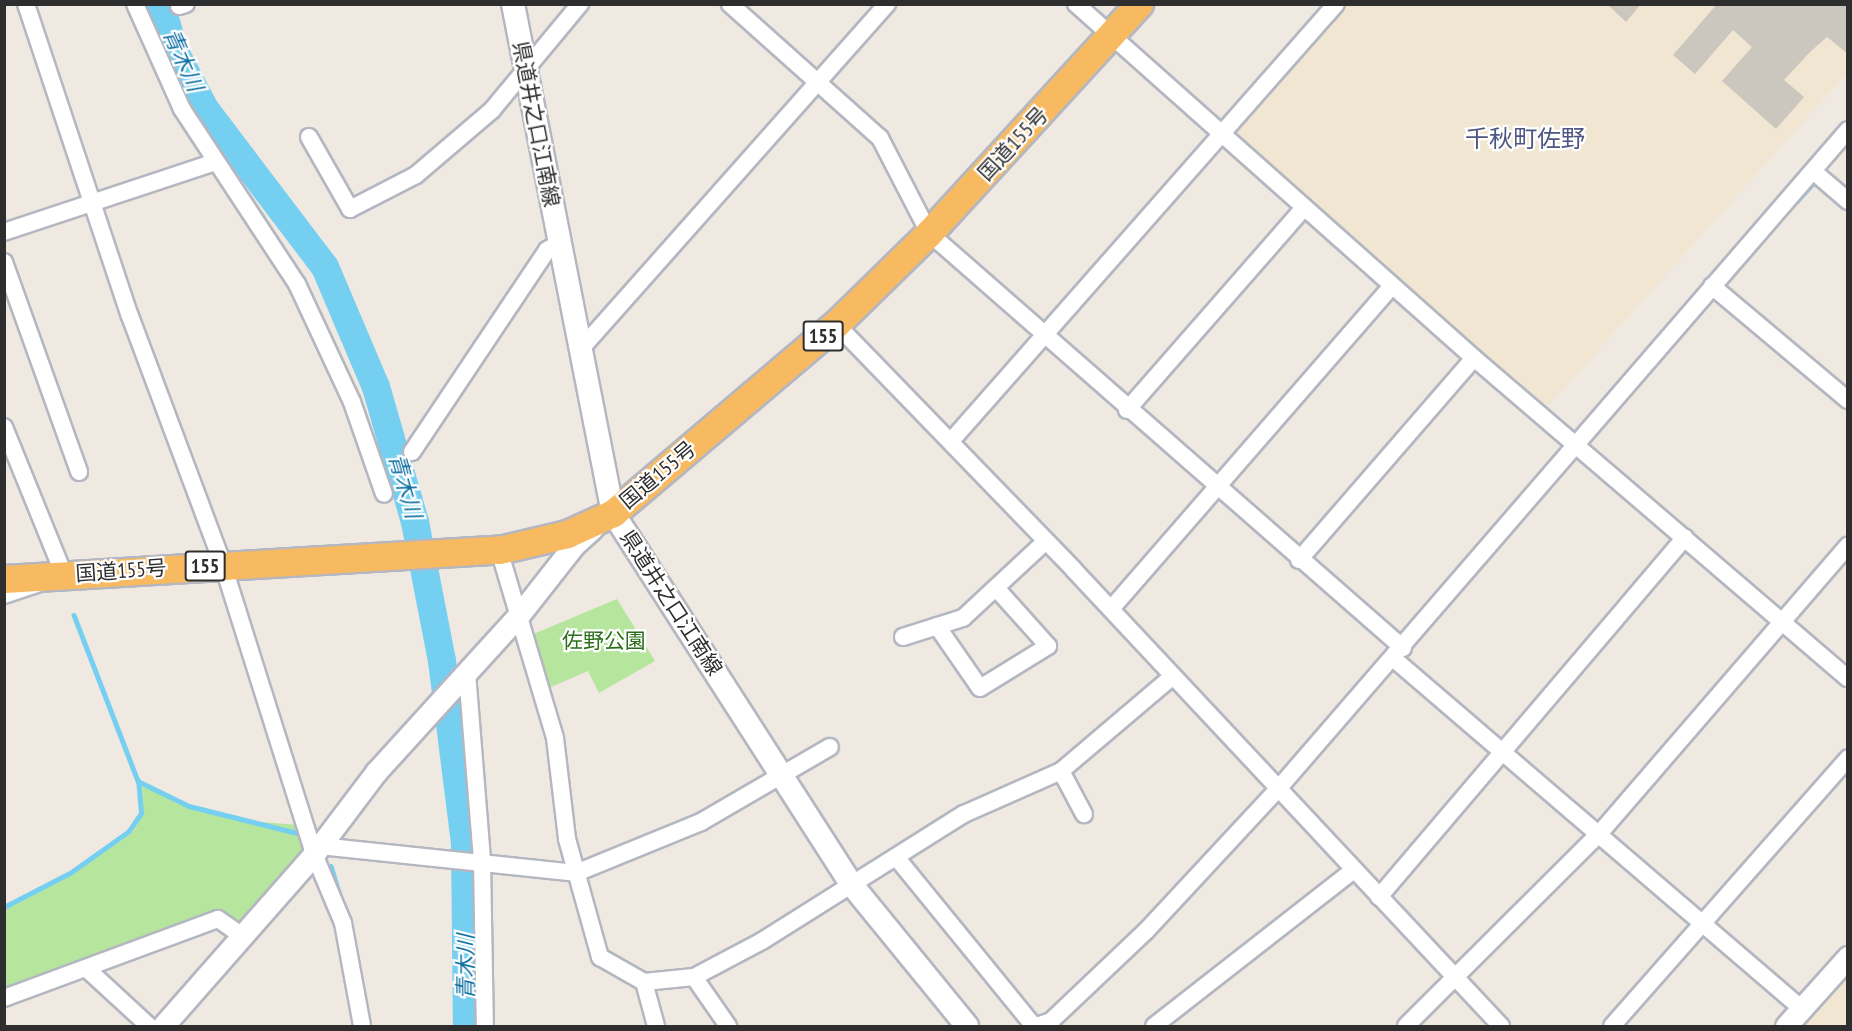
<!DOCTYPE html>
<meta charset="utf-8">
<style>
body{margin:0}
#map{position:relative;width:1852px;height:1031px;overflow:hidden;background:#efe9e1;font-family:"PT Sans Narrow","Noto Sans JP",sans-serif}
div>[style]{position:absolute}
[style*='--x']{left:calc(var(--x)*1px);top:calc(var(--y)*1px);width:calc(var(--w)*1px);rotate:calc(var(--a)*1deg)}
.education>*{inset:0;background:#f0e6d1}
.green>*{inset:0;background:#b6e59e}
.stream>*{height:4.5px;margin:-2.25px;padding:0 2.25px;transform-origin:2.25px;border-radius:2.25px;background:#75cff0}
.river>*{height:28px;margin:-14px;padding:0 14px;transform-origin:14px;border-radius:14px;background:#75cff0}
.building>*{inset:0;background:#cbc7bf}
.roads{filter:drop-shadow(2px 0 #b4b7c1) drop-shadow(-2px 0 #b4b7c1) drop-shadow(0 2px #b4b7c1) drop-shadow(0 -2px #b4b7c1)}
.minor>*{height:16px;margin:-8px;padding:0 8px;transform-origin:8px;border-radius:8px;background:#fff}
.tertiary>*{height:21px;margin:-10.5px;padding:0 10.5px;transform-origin:10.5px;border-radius:10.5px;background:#fff}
.secondary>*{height:22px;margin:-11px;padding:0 11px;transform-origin:11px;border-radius:11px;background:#fff}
.trunk>*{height:27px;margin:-13.5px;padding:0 13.5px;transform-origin:13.5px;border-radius:13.5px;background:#f8ba60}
span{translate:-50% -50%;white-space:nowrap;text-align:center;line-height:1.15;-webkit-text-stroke:4.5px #fff;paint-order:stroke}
.shield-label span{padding:2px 4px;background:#fff;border:2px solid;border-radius:4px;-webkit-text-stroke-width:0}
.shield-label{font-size:20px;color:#2e2e2e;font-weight:700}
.street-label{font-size:21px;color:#2e2e2e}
.park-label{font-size:21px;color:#2c6e1b}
.water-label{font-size:22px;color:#0d6fa3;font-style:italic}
.quarter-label{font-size:24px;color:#4d5680}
.frame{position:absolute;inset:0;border:6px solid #2e2e2e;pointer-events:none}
</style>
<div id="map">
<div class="education">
<div style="clip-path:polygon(1343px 5px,1847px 5px,1847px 73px,1550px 404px,1536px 405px,1229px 132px)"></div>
<div style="clip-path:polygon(1847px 973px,1847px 1026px,1803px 1026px)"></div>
</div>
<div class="green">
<div style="clip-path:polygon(617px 599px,655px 661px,599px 693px,588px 671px,544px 690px,531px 635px)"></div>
<div style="clip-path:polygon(142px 782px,189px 806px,248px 821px,299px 825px,320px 846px,242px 936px,218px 919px,5px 996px,5px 910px,71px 875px,132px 833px,143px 815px)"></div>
</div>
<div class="stream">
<div style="--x:1797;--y:201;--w:25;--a:-48"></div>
<div style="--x:74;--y:615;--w:178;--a:68.9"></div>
<div style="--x:138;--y:781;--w:57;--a:26.1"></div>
<div style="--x:189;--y:806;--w:111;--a:14"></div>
<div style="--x:331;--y:866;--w:34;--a:73"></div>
<div style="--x:4;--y:907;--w:74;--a:-27.3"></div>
<div style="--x:70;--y:873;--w:72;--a:-35.4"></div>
<div style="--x:129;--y:831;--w:22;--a:-56"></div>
<div style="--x:141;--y:813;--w:32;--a:-95"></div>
</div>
<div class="river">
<div style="--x:161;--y:4;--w:48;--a:74.2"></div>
<div style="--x:174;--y:50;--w:67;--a:62.3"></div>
<div style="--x:205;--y:109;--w:198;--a:52.8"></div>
<div style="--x:325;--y:267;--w:130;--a:67"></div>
<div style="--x:376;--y:387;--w:141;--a:73.9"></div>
<div style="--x:415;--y:522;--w:142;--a:79"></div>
<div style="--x:442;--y:661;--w:184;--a:82.8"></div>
<div style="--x:465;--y:844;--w:182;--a:89.4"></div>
</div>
<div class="building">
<div style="clip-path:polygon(1607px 4px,1641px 4px,1626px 22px)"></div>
<div style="clip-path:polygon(1717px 4px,1848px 4px,1848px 54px,1827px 37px,1810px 52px,1784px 80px,1804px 97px,1776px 129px,1722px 81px,1752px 47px,1733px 30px,1695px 74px,1673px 55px)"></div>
</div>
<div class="roads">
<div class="minor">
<div style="--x:26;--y:4;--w:329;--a:71.6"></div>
<div style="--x:130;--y:316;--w:266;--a:69.5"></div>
<div style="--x:223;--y:565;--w:303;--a:72.5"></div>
<div style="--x:314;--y:854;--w:75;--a:67.2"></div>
<div style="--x:343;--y:923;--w:105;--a:79.5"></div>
<div style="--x:135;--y:4;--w:115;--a:65.9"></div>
<div style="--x:182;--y:109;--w:209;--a:56.7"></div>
<div style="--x:297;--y:284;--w:130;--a:65"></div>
<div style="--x:352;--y:402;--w:97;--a:70.8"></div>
<div style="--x:730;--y:4;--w:201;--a:41.8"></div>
<div style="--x:880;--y:138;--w:107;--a:62.7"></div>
<div style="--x:929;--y:233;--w:630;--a:41.2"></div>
<div style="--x:1076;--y:4;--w:533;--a:41.65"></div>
<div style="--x:1474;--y:358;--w:492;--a:40.6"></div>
<div style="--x:179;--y:6;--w:7;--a:-16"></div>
<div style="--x:309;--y:137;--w:83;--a:60.3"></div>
<div style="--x:350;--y:209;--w:74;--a:-27.3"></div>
<div style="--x:416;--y:175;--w:100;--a:-40.5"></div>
<div style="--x:492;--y:110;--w:138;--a:-50.3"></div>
<div style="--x:1813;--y:171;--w:46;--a:40.6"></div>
<div style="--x:4;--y:232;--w:223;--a:-18.3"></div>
<div style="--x:4;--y:262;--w:223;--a:70.3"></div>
<div style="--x:1712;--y:286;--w:177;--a:40"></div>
<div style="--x:836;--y:324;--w:342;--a:45.9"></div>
<div style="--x:1074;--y:570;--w:625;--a:46.88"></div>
<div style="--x:579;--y:351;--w:464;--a:-48.4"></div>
<div style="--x:1127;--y:410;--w:267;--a:-48.8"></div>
<div style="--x:4;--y:427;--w:160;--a:67.9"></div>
<div style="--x:64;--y:575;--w:63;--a:161.6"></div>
<div style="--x:951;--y:441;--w:582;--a:-48.62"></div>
<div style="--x:412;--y:452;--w:243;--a:-56.2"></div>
<div style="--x:547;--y:250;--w:13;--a:-29"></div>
<div style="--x:499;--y:550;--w:196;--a:73.4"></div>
<div style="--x:555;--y:738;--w:102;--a:83.2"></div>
<div style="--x:567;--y:839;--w:123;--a:74.4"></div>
<div style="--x:600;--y:957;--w:51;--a:29.6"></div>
<div style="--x:644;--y:982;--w:50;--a:-5.7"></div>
<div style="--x:694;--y:977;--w:77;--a:-27.9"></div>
<div style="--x:762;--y:941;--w:239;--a:-32.2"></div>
<div style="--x:964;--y:814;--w:106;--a:-23.9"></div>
<div style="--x:1061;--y:771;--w:147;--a:-40.3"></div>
<div style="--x:1299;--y:560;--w:267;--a:-49.1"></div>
<div style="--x:1111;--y:609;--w:428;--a:-49"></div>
<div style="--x:937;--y:626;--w:75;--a:55.3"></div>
<div style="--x:980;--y:688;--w:80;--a:-31.7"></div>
<div style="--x:1048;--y:646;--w:78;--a:-131.9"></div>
<div style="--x:903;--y:637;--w:63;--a:-17.6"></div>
<div style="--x:963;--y:618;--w:113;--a:-42.9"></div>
<div style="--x:1394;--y:659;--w:538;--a:40.62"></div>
<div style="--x:467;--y:673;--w:189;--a:85.4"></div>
<div style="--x:482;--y:861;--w:165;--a:89"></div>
<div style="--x:1061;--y:771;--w:49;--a:61.9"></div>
<div style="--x:320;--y:846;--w:257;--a:6"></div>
<div style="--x:576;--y:873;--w:135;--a:-22.2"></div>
<div style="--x:701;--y:822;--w:149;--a:-30.2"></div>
<div style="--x:896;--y:857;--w:218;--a:50.8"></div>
<div style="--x:1379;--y:897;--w:472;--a:-49.6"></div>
<div style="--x:87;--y:969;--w:84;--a:42.6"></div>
<div style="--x:694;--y:977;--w:60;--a:55.2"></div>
<div style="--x:644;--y:982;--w:46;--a:74.7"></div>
<div style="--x:4;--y:998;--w:228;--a:-20.3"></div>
<div style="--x:218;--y:919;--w:29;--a:35"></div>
<div style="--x:1036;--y:1026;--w:16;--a:-18"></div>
<div style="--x:1051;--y:1021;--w:131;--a:-43.5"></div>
<div style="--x:1146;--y:931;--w:194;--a:-47.1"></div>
<div style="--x:1278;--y:789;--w:871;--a:-49.14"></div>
<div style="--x:1154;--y:1026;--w:254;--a:-38"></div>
<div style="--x:1406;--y:1026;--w:272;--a:-44.9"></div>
<div style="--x:1599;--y:834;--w:381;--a:-49.2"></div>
<div style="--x:1612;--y:1026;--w:357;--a:-48.6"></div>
</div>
<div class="tertiary">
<div style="--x:163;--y:1026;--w:229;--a:-48.7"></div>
<div style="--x:314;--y:854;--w:103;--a:-52.9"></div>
<div style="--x:376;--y:772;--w:212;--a:-47.7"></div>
<div style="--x:519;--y:615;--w:89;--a:-51.8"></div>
<div style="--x:574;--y:545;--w:25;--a:-42"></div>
<div style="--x:1786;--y:1026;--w:93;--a:-48.1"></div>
</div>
<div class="secondary">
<div style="--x:513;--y:4;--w:519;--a:78.89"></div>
<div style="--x:613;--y:513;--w:442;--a:57.3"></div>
<div style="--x:852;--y:885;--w:182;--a:50.8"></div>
</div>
<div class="trunk">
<div style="--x:4;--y:579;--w:496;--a:-3.4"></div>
<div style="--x:499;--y:550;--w:70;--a:-13.2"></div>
<div style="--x:567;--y:534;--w:51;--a:-24.5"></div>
<div style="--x:613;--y:513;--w:292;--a:-40.3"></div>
<div style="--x:836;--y:324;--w:130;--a:-44.4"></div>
<div style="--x:929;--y:233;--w:311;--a:-47.5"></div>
</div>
</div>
<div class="shield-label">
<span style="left:823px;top:336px">155</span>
<span style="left:205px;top:566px">155</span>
</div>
<div class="street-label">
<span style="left:536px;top:124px;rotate:79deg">県道井之口江南線</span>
<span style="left:1013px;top:144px;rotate:-47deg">国道155号</span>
<span style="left:658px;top:475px;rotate:-40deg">国道155号</span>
<span style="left:121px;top:571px;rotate:-4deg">国道155号</span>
<span style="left:671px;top:603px;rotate:57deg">県道井之口江南線</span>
</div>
<div class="park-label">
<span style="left:604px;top:641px">佐野公園</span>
</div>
<div class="water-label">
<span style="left:183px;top:60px;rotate:66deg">青木川</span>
<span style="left:405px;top:486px;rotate:74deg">青木川</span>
<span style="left:466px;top:967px;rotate:-90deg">青木川</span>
</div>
<div class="quarter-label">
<span style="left:1525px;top:139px">千秋町佐野</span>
</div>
<div class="frame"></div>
</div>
